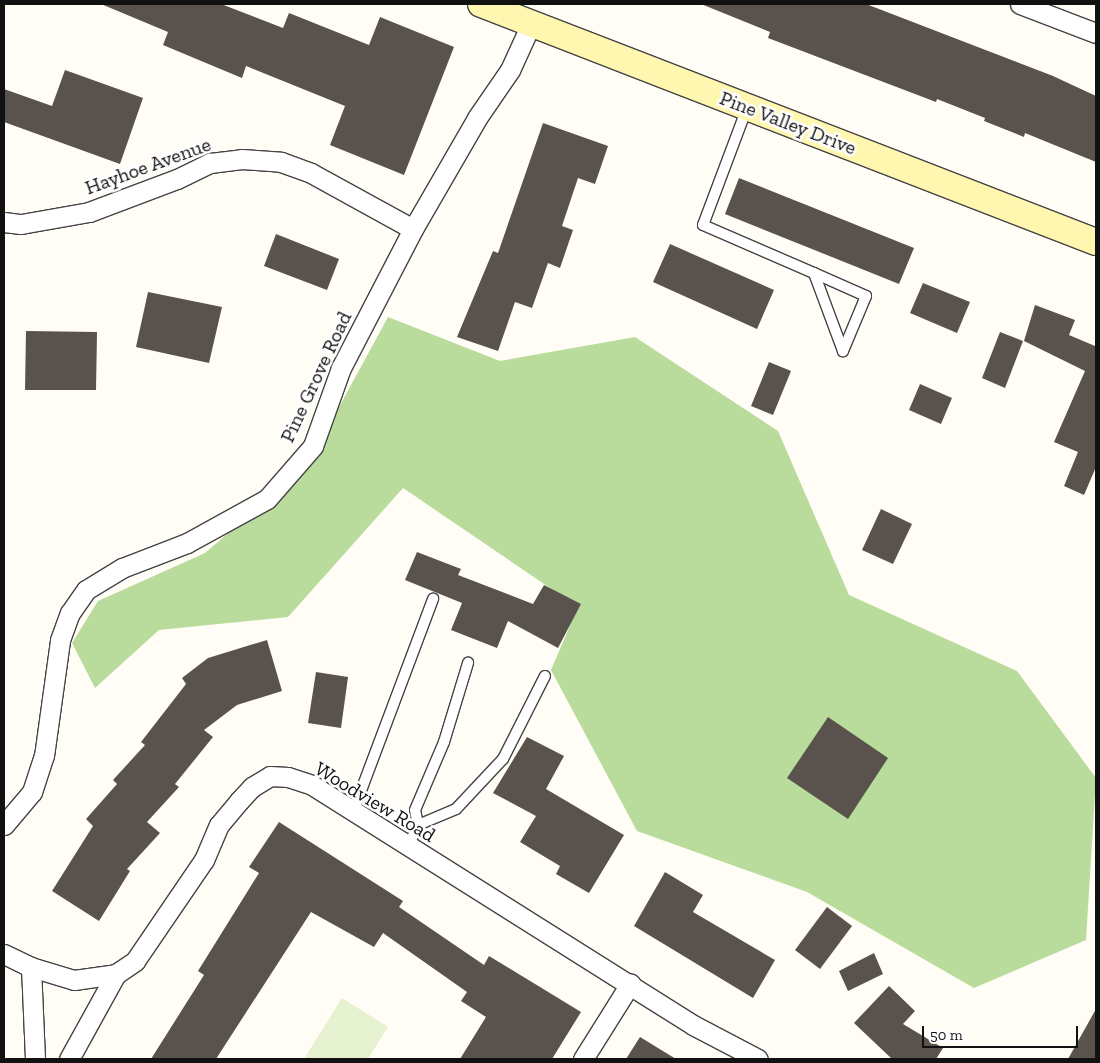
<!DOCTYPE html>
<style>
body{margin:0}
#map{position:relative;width:1100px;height:1063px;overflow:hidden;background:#fffdf5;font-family:"Zilla Slab",serif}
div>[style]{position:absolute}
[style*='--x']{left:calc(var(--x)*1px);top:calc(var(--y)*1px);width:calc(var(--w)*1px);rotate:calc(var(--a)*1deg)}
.forest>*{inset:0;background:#b9dc9c}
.pitch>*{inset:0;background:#e6f2cf}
.building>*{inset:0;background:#5a524d}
.roads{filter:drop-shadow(1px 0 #444) drop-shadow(-1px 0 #444) drop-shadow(0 1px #444) drop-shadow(0 -1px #444)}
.service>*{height:10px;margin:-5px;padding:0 5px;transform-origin:5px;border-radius:5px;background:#fff}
.minor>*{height:19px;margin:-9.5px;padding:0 9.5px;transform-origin:9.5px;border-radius:9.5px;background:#fff}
.secondary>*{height:26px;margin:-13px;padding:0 13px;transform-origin:13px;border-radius:13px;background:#fff6b0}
span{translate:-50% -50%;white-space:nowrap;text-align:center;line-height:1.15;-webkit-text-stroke:5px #fff;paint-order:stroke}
.street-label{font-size:20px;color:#111}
.frame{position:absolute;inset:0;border:5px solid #111;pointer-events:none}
.scale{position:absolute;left:922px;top:1026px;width:156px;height:22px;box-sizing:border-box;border:2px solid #111;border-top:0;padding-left:6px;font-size:15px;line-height:18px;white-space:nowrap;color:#111;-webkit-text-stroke:4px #fff;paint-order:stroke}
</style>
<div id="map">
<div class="forest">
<div style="clip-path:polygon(388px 317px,500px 361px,635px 337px,778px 431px,849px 595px,1017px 671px,1096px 778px,1086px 940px,974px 988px,807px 892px,637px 831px,551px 670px,578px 607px,403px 488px,288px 617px,159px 630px,95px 688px,72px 643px,98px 601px,205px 553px,307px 466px)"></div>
</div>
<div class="pitch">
<div style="clip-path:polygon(342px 998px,388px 1027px,368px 1059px,304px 1059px)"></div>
</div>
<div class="building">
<div style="clip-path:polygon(101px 4px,221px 4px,283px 28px,289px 13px,369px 45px,380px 17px,454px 47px,404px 175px,330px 145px,345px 106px,246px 66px,242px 78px,206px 63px,163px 45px,168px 32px)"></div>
<div style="clip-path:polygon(701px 4px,866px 4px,1053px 76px,1096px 96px,1096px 162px,1025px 133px,1024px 137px,984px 121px,985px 118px,937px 99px,936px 102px,768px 38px,770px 32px)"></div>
<div style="clip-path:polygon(65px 70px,143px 98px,120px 164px,4px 122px,4px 89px,52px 106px)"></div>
<div style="clip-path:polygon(543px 123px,608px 146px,595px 184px,578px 178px,562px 226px,573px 230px,560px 268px,548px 263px,532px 308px,515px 302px,498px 351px,457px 337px,493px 251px,498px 253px)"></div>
<div style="clip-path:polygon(739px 178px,914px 248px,899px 284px,725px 214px)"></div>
<div style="clip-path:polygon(276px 234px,339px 259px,327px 290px,264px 266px)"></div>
<div style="clip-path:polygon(670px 244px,774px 290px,757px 329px,653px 282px)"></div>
<div style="clip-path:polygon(923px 283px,970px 302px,957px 333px,910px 313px)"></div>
<div style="clip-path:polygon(148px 292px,222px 307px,209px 363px,136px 347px)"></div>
<div style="clip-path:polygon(1035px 305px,1075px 320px,1069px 335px,1095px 346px,1096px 343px,1096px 467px,1084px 495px,1064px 486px,1078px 452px,1054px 442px,1085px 371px,1024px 341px)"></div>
<div style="clip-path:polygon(26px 331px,97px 332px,96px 390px,25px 390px)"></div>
<div style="clip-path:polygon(1000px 332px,1023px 341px,1005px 388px,982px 378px)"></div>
<div style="clip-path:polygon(769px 362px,791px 371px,773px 415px,751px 406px)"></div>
<div style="clip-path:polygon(920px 384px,952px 398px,941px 424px,909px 410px)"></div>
<div style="clip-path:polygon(881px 509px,912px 524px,893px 564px,862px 550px)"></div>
<div style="clip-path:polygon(417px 552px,461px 569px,458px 575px,533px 604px,544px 585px,581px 604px,558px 648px,508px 621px,497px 648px,451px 630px,462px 603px,405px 580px)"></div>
<div style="clip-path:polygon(267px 640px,282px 691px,237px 705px,204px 730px,213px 737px,175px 784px,179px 787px,147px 822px,160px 833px,127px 869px,130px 871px,99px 921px,52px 891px,93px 826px,86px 819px,117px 784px,113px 780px,145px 745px,141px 742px,186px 684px,182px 678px,208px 658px)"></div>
<div style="clip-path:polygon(316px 672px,348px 677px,341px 728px,308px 723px)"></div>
<div style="clip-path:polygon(828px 717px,888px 758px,848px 819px,787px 778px)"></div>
<div style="clip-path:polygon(527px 737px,564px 756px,546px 789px,624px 835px,589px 893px,556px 874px,560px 866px,520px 842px,536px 816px,493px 793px)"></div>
<div style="clip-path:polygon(279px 822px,403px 901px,399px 907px,484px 965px,489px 956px,581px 1012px,552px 1059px,460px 1059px,486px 1017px,461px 1001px,467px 992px,383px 933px,374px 947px,311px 912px,216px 1059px,151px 1059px,204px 975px,198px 971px,259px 873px,249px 867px)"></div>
<div style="clip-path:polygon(665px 872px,703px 895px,693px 912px,775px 960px,753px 998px,634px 926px)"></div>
<div style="clip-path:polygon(827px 907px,852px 926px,820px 969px,795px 950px)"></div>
<div style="clip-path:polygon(874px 953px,883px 974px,848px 991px,839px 971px)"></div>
<div style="clip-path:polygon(889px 986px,915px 1011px,903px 1024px,943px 1048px,936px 1059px,892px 1059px,854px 1023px)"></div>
<div style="clip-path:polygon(1096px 1009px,1096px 1059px,1068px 1059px)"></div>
<div style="clip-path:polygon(640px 1037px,676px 1059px,626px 1059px)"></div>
</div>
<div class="roads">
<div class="service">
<div style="--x:747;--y:108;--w:125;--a:110.6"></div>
<div style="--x:703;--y:225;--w:121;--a:23.4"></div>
<div style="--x:814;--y:273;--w:57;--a:23.9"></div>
<div style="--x:866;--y:296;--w:60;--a:112.7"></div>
<div style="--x:843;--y:351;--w:83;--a:-110.4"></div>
<div style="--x:353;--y:812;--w:228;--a:-69.4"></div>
<div style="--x:418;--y:825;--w:41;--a:-22.8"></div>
<div style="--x:456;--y:809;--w:69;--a:-46.8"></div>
<div style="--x:503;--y:759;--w:93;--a:-63.2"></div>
<div style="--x:408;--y:847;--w:24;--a:-66"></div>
<div style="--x:418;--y:825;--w:15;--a:-101"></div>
<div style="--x:415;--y:810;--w:74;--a:-66.9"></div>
<div style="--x:444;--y:742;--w:83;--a:-73.1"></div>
</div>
<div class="minor">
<div style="--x:1020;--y:4;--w:81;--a:20.9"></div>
<div style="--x:4;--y:222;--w:17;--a:7"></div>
<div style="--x:21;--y:224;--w:69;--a:-10"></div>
<div style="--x:89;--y:212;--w:94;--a:-20.6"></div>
<div style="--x:177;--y:179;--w:37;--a:-26"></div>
<div style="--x:210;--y:163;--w:32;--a:-7"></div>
<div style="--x:242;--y:159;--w:39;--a:4"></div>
<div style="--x:281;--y:162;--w:32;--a:20"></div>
<div style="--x:311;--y:173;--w:116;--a:28.8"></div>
<div style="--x:4;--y:825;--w:43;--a:-49.7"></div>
<div style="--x:32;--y:792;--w:38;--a:-72"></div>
<div style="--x:44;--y:756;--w:117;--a:-82.1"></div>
<div style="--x:60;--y:640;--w:29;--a:-70"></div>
<div style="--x:70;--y:613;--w:28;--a:-55"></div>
<div style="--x:86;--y:590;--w:42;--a:-31.4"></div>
<div style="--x:122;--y:568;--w:70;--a:-21"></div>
<div style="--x:187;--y:543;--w:91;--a:-28.8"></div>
<div style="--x:267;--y:499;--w:70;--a:-49"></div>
<div style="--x:313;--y:446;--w:83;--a:-70.3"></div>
<div style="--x:341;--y:368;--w:157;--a:-62.6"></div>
<div style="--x:413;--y:229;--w:128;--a:-60"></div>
<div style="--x:477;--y:118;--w:58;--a:-55.5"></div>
<div style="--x:510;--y:70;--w:51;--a:-65.5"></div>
<div style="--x:4;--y:954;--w:30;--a:26"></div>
<div style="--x:31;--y:967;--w:45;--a:16.8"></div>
<div style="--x:74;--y:980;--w:42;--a:-8.1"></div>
<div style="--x:116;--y:974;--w:23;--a:-34"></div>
<div style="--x:135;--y:961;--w:122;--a:-55.7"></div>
<div style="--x:204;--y:860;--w:38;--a:-67"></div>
<div style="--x:219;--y:825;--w:31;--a:-50"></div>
<div style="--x:239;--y:801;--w:19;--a:-47"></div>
<div style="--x:252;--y:787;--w:21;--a:-31"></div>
<div style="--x:270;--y:776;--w:18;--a:3"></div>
<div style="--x:288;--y:777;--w:25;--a:18"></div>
<div style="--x:312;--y:785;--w:450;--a:32.2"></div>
<div style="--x:693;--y:1025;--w:73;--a:27.6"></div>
<div style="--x:31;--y:967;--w:92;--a:87.5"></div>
<div style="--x:69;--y:1059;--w:97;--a:-61.1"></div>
<div style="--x:583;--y:1059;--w:89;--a:-57.9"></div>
</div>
<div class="secondary">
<div style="--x:481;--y:4;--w:659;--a:21.16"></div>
</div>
</div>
<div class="street-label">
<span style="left:788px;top:123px;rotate:21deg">Pine Valley Drive</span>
<span style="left:148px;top:166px;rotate:-20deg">Hayhoe Avenue</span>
<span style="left:316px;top:377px;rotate:-65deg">Pine Grove Road</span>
<span style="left:375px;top:802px;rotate:31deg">Woodview Road</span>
</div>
<div class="frame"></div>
<div class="scale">50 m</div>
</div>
